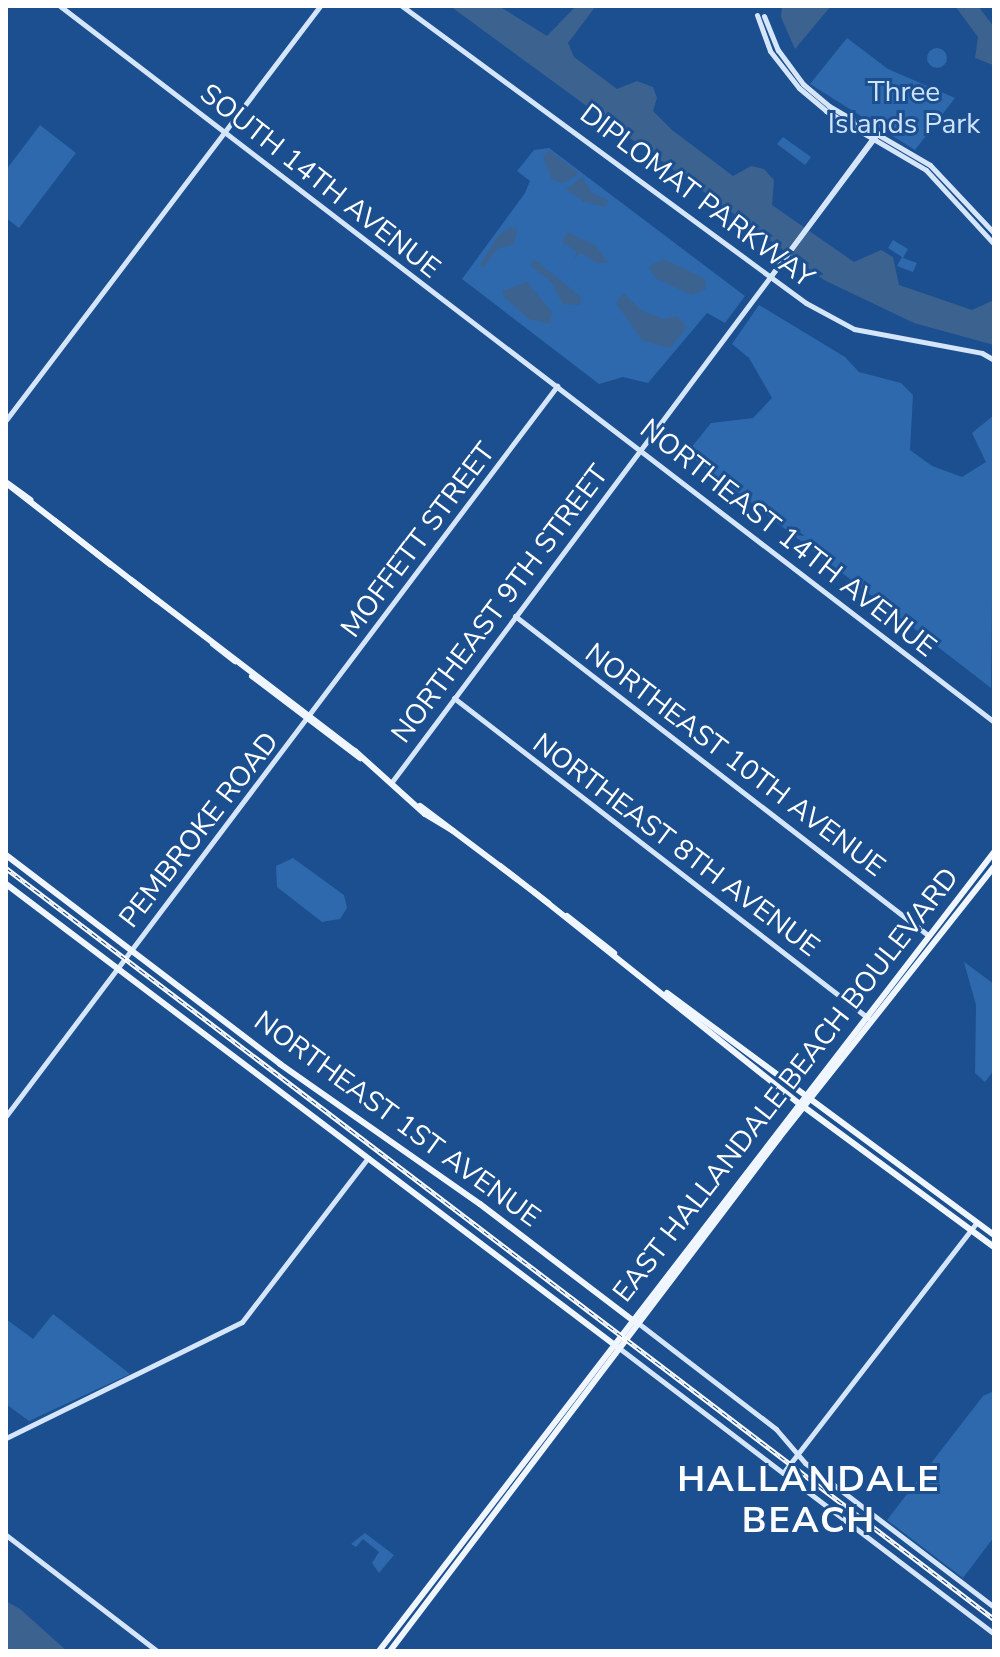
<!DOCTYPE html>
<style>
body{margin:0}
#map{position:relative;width:1000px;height:1657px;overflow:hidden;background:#1b4f8f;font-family:"Nunito Sans",sans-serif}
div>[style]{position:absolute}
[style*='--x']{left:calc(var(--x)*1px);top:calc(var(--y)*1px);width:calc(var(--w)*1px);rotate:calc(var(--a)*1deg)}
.green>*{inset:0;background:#2e69ad}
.round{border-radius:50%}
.water>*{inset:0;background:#3c6290}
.secondary>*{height:5px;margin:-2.5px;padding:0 2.5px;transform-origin:2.5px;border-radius:2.5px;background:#d6e6fa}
.primary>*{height:6px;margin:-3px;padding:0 3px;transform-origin:3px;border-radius:3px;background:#f0f6ff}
.rail>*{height:5px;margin-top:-2.5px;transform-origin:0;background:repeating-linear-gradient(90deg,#1b4f8f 0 6px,#fff 0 12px);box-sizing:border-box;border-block:2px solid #fff}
span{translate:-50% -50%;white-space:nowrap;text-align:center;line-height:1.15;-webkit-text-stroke:6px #1b4f8f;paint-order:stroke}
.park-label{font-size:28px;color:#cfe3fa}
.street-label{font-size:28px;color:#fff}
.district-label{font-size:36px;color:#fff;font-weight:700;letter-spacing:2px}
.frame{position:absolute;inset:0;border:8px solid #fff;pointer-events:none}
</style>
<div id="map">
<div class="green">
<div style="clip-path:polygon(847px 38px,888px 69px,955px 98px,915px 150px,810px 84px)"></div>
<div class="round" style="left:927px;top:48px;width:20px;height:20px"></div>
<div style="clip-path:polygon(40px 125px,76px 153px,19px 228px,6px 218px,6px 170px)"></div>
<div style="clip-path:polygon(783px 137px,811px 157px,805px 165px,777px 144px)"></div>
<div style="clip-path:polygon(549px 148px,745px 296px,725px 323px,707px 313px,648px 383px,623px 377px,599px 384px,462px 279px,525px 193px,530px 181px,517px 171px,534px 150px)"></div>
<div style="clip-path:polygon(893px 240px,908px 249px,903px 258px,917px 263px,913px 272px,897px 266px,902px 257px,888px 248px)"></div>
<div style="clip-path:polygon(759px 305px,845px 357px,859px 372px,901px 383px,913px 395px,910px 450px,932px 466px,962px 477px,986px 462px,972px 433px,994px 415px,991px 688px,687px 453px,711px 423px,753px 418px,772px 398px,749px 358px,732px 344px)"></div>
<div style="clip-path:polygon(293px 858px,344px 895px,347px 908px,340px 919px,322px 922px,277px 887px,276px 866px)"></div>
<div style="clip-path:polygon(964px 962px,994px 984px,994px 1070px,985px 1082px,975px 1073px,976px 1005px)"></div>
<div style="clip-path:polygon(53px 1314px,130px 1374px,29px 1421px,6px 1404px,6px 1319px,33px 1339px)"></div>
<div style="clip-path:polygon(994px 1391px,994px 1537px,963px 1578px,887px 1520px,983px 1396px)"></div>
<div style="clip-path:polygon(365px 1533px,394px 1555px,379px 1573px,372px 1563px,379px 1552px,363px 1539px,356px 1547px,351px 1544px)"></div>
</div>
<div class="water">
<div style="clip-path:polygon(450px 6px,499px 6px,547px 36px,576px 6px,596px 6px,568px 43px,574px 57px,617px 89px,637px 81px,653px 87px,657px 98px,653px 111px,672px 130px,733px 176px,751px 166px,764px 169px,774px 180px,772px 205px,854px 262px,881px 250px,893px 257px,899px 285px,972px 310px,994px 300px,994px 345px,914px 323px,824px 280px)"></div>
<div style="clip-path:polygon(782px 6px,831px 6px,795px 49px,781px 17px)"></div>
<div style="clip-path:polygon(955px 6px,978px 6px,994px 27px,993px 65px,975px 58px,978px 37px)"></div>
<div style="clip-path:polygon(548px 150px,578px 172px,577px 175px,563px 183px,552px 179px,543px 157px)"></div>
<div style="clip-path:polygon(582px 177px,592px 193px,608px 200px,606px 207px,584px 202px,566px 189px)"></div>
<div style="clip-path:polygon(510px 227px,517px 229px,514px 244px,497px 249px,484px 267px,480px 265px,498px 236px)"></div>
<div style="clip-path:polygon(567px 232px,595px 245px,608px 262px,599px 264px,581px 253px,574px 259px,577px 252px,562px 242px)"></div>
<div style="clip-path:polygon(534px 259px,581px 297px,580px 305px,563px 304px,551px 282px,531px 266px)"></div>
<div style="clip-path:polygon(664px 259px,705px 279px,706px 289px,692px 295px,655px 278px,649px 266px)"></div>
<div style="clip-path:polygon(527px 282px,552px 312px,550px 324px,529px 319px,504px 297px,502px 291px)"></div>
<div style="clip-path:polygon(624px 293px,642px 311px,664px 319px,677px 316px,687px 327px,670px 348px,643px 341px,616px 303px)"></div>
<div style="clip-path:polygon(6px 1601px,20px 1609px,67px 1651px,6px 1651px)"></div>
</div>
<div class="secondary">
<div style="--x:60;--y:6;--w:1177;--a:37.47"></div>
<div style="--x:402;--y:6;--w:501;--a:36.32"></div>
<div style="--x:806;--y:303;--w:55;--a:28.4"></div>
<div style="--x:854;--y:329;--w:130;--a:10.6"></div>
<div style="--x:982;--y:353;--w:14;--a:30"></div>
<div style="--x:757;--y:15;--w:38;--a:70"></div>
<div style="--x:770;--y:51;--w:47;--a:51.9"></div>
<div style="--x:799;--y:88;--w:35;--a:40"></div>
<div style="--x:826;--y:111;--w:116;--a:30.5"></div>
<div style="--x:926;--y:170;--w:100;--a:47.4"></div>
<div style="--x:764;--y:16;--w:37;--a:68"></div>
<div style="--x:778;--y:50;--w:42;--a:53.7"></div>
<div style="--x:803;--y:84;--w:34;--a:40"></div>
<div style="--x:829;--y:106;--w:117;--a:30.3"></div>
<div style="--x:930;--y:165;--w:93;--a:46.7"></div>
<div style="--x:770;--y:277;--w:177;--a:-53.5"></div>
<div style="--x:6;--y:420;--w:520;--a:-52.82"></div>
<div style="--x:515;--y:616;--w:523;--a:37.7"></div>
<div style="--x:454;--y:698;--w:523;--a:37.7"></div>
<div style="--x:391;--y:783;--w:812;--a:-53.16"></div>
<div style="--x:6;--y:1116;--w:915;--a:-52.95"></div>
<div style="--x:638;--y:1323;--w:174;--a:37.5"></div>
<div style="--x:776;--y:1429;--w:45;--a:49.5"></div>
<div style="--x:805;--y:1463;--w:238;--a:37.3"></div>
<div style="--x:619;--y:1348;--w:472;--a:37.3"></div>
<div style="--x:6;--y:1438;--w:263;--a:-26.2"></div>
<div style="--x:242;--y:1322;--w:207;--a:-52.5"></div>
<div style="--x:783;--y:1473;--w:317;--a:-52.3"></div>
<div style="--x:6;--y:1535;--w:190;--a:37.5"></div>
</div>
<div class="primary">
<div style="--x:6;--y:483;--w:191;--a:37.8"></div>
<div style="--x:7;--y:483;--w:29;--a:36"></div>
<div style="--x:55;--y:521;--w:71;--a:38.2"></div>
<div style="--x:131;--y:580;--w:282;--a:37.4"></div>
<div style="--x:355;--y:751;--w:94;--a:42"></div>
<div style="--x:425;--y:814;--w:33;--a:31"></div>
<div style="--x:213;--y:644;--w:28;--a:38"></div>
<div style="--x:252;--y:676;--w:136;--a:37.2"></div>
<div style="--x:420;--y:806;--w:121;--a:37"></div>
<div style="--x:6;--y:855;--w:345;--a:37.3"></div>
<div style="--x:280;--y:1064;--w:244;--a:35"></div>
<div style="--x:480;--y:1204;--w:195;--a:37.3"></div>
<div style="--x:500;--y:866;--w:61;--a:37.6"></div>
<div style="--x:6;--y:884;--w:765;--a:37.14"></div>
<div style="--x:534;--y:892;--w:340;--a:38.6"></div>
<div style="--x:800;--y:1104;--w:241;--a:36.4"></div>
<div style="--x:567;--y:916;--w:60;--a:38.2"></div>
<div style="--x:667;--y:993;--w:407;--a:36.5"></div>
<div style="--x:379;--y:1651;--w:1008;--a:-52.41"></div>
<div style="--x:390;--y:1651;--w:644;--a:-52.83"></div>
<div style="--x:779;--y:1138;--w:346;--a:-51.6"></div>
</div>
<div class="rail">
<div style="--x:6;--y:868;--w:1241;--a:37.24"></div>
</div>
<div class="park-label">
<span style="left:904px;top:108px">Three<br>Islands Park</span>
</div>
<div class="street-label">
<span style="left:320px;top:181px;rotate:38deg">SOUTH 14TH AVENUE</span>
<span style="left:697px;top:196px;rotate:37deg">DIPLOMAT PARKWAY</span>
<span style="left:788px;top:538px;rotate:38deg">NORTHEAST 14TH AVENUE</span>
<span style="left:418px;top:540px;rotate:-53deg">MOFFETT STREET</span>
<span style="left:500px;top:604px;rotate:-53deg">NORTHEAST 9TH STREET</span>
<span style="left:735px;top:760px;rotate:37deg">NORTHEAST 10TH AVENUE</span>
<span style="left:199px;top:830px;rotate:-52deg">PEMBROKE ROAD</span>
<span style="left:676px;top:845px;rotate:37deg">NORTHEAST 8TH AVENUE</span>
<span style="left:786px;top:1085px;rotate:-52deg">EAST HALLANDALE BEACH BOULEVARD</span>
<span style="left:397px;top:1119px;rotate:36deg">NORTHEAST 1ST AVENUE</span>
</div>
<div class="district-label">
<span style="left:809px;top:1500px">HALLANDALE<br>BEACH</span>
</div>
<div class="frame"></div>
</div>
